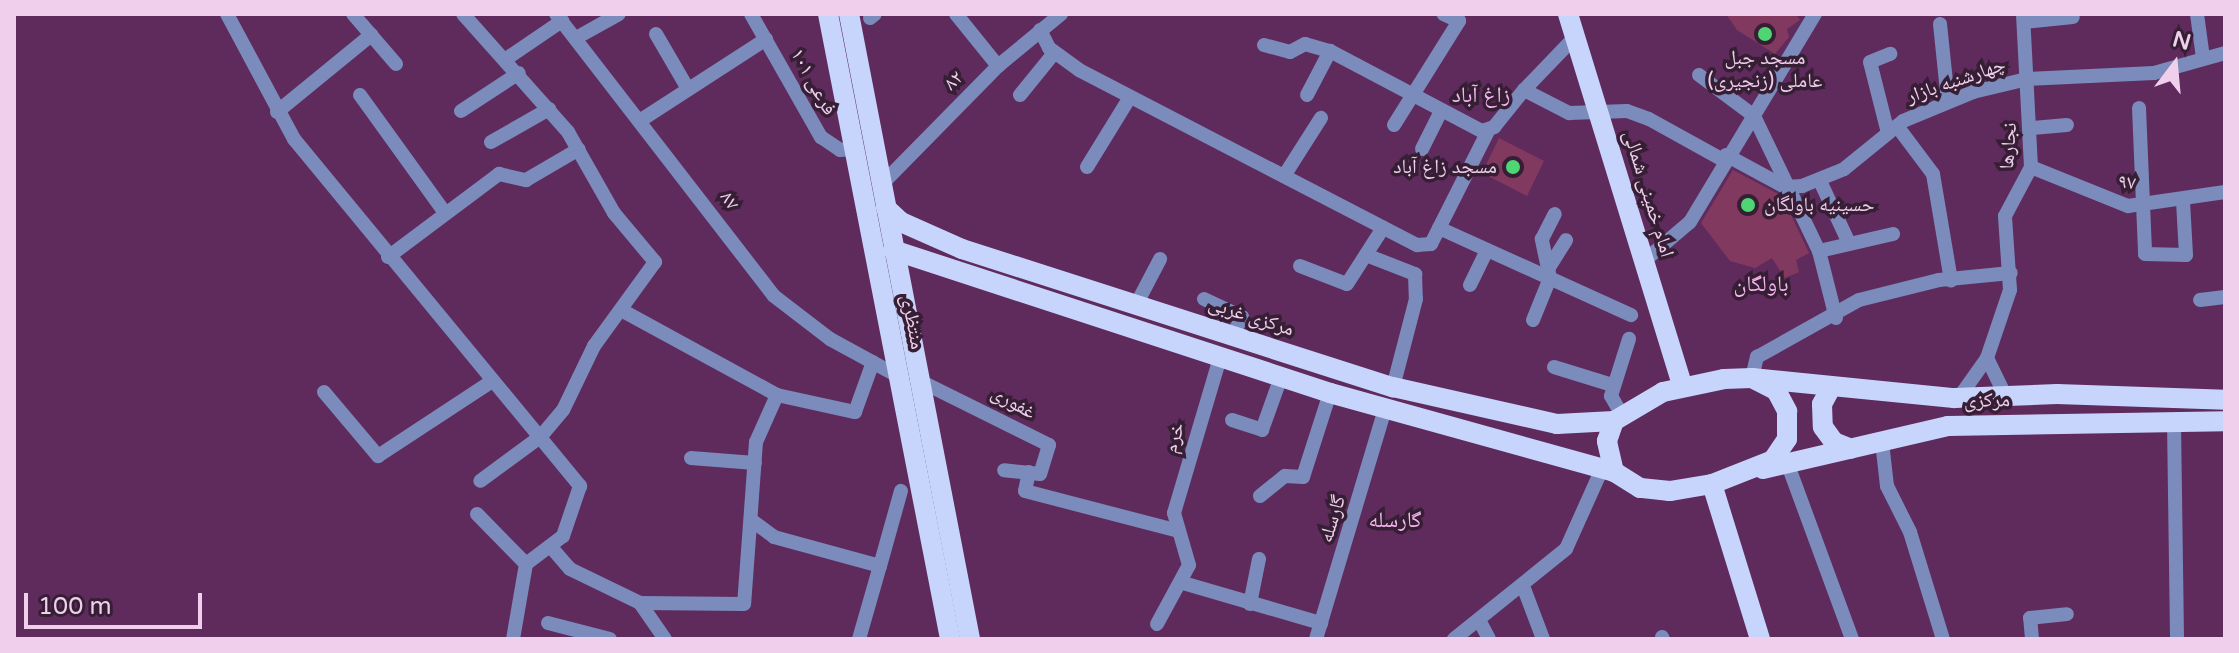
<!DOCTYPE html>
<meta charset="utf-8">
<style>
body{margin:0}
#map{position:relative;width:2239px;height:653px;overflow:hidden;background:#5f2b5c;font-family:"Varela Round","Noto Naskh Arabic",sans-serif}
div>[style]{position:absolute}
[style*='--x']{left:calc(var(--x)*1px);top:calc(var(--y)*1px);width:calc(var(--w)*1px);rotate:calc(var(--a)*1deg)}
.building>*{inset:0;background:#82395f}
.minor>*{height:14px;margin:-7px;padding:0 7px;transform-origin:7px;border-radius:7px;background:#7a8bbc}
.major>*{height:20px;margin:-10px;padding:0 10px;transform-origin:10px;border-radius:10px;background:#c7d5fd}
.dots>*{width:22px;height:22px;translate:-50% -50%;box-sizing:border-box;border:4px solid #361f35;border-radius:50%}
span{translate:-50% -50%;white-space:nowrap;text-align:center;line-height:1.15;-webkit-text-stroke:7px #361f35;paint-order:stroke}
.poi-label{font-size:20px;color:#efcfeb}
.right{translate:-100% -50%;text-align:right}
.left{translate:0 -50%;text-align:left}
.street-label{font-size:20px;color:#efcfeb}
.neighbourhood-label{font-size:22px;color:#f4b6ee}
.frame{position:absolute;inset:0;border:16px solid #efcfeb;pointer-events:none}
.north{position:absolute;left:2135px;top:24px;width:80px;height:80px;-webkit-text-stroke:6px #361f35;paint-order:stroke;rotate:16deg;font-size:22px;font-weight:700;line-height:32px;text-align:center;color:#efcfeb}
.north::after{content:'';display:block;margin:auto;width:28px;height:36px;background:#efcfeb;clip-path:polygon(50% 0,100% 100%,50% 72%,0 100%)}
.scale{position:absolute;left:24px;top:593px;width:178px;height:36px;box-sizing:border-box;border:4px solid #efcfeb;border-top:0;padding-left:10px;font-size:24px;line-height:28px;white-space:nowrap;color:#efcfeb;-webkit-text-stroke:6px #361f35;paint-order:stroke}
</style>
<div id="map">
<div class="building">
<div style="clip-path:polygon(1726px 14px,1796px 14px,1800px 20px,1787px 29px,1789px 37px,1775px 54px,1737px 30px)"></div>
<div style="clip-path:polygon(1499px 138px,1544px 161px,1527px 196px,1482px 173px)"></div>
<div style="clip-path:polygon(1733px 170px,1782px 196px,1809px 253px,1796px 260px,1799px 272px,1785px 278px,1772px 258px,1755px 268px,1730px 261px,1701px 223px)"></div>
</div>
<div class="minor">
<div style="--x:227;--y:14;--w:142;--a:61.8"></div>
<div style="--x:294;--y:139;--w:450;--a:50.5"></div>
<div style="--x:580;--y:486;--w:53;--a:108.8"></div>
<div style="--x:563;--y:536;--w:46;--a:142.9"></div>
<div style="--x:526;--y:564;--w:76;--a:99.8"></div>
<div style="--x:353;--y:14;--w:66;--a:49.3"></div>
<div style="--x:463;--y:14;--w:158;--a:48.3"></div>
<div style="--x:568;--y:132;--w:93;--a:60.4"></div>
<div style="--x:614;--y:213;--w:64;--a:50.1"></div>
<div style="--x:655;--y:262;--w:104;--a:126"></div>
<div style="--x:594;--y:346;--w:71;--a:115.8"></div>
<div style="--x:563;--y:410;--w:35;--a:130"></div>
<div style="--x:540;--y:437;--w:74;--a:143.7"></div>
<div style="--x:556;--y:14;--w:356;--a:52.3"></div>
<div style="--x:774;--y:296;--w:71;--a:37.5"></div>
<div style="--x:830;--y:339;--w:77;--a:28.6"></div>
<div style="--x:751;--y:14;--w:142;--a:60.4"></div>
<div style="--x:821;--y:137;--w:23;--a:34"></div>
<div style="--x:840;--y:150;--w:14;--a:-4"></div>
<div style="--x:956;--y:14;--w:67;--a:51.1"></div>
<div style="--x:2197;--y:14;--w:44;--a:82.2"></div>
<div style="--x:870;--y:18;--w:6;--a:-39"></div>
<div style="--x:2024;--y:22;--w:49;--a:-5.8"></div>
<div style="--x:1940;--y:24;--w:78;--a:84.1"></div>
<div style="--x:1040;--y:30;--w:20;--a:63"></div>
<div style="--x:1049;--y:48;--w:37;--a:36"></div>
<div style="--x:1079;--y:70;--w:381;--a:27.4"></div>
<div style="--x:1417;--y:245;--w:14;--a:-4"></div>
<div style="--x:1431;--y:244;--w:127;--a:-63.2"></div>
<div style="--x:656;--y:34;--w:64;--a:59.8"></div>
<div style="--x:576;--y:38;--w:49;--a:-29.2"></div>
<div style="--x:1264;--y:45;--w:27;--a:15"></div>
<div style="--x:1290;--y:52;--w:17;--a:-28"></div>
<div style="--x:1305;--y:44;--w:26;--a:16"></div>
<div style="--x:506;--y:59;--w:68;--a:-34.2"></div>
<div style="--x:1699;--y:75;--w:69;--a:36.7"></div>
<div style="--x:1754;--y:116;--w:150;--a:64.3"></div>
<div style="--x:1819;--y:251;--w:69;--a:75.8"></div>
<div style="--x:1524;--y:90;--w:74;--a:-46.1"></div>
<div style="--x:360;--y:95;--w:145;--a:54.2"></div>
<div style="--x:1020;--y:95;--w:54;--a:-51"></div>
<div style="--x:1307;--y:95;--w:50;--a:-62.4"></div>
<div style="--x:1330;--y:51;--w:172;--a:27.8"></div>
<div style="--x:1482;--y:131;--w:13;--a:-18"></div>
<div style="--x:1494;--y:127;--w:48;--a:-51"></div>
<div style="--x:1524;--y:90;--w:51;--a:27.1"></div>
<div style="--x:1569;--y:113;--w:58;--a:-2"></div>
<div style="--x:1627;--y:111;--w:23;--a:20"></div>
<div style="--x:1649;--y:119;--w:85;--a:29"></div>
<div style="--x:2139;--y:108;--w:146;--a:87.6"></div>
<div style="--x:2145;--y:254;--w:41;--a:1.4"></div>
<div style="--x:2186;--y:255;--w:54;--a:-93.2"></div>
<div style="--x:461;--y:111;--w:69;--a:-33.2"></div>
<div style="--x:277;--y:112;--w:122;--a:-39.3"></div>
<div style="--x:641;--y:120;--w:149;--a:-32.9"></div>
<div style="--x:1394;--y:125;--w:123;--a:-58"></div>
<div style="--x:1459;--y:21;--w:17;--a:-156"></div>
<div style="--x:1897;--y:126;--w:60;--a:53.1"></div>
<div style="--x:1933;--y:174;--w:108;--a:80.4"></div>
<div style="--x:2032;--y:128;--w:35;--a:-5"></div>
<div style="--x:1888;--y:133;--w:73;--a:-104.2"></div>
<div style="--x:1870;--y:62;--w:22;--a:-22"></div>
<div style="--x:491;--y:142;--w:67;--a:-29.6"></div>
<div style="--x:1422;--y:149;--w:42;--a:-63.4"></div>
<div style="--x:1726;--y:155;--w:67;--a:28.5"></div>
<div style="--x:1785;--y:187;--w:17;--a:-3"></div>
<div style="--x:1802;--y:186;--w:45;--a:-22"></div>
<div style="--x:1844;--y:169;--w:76;--a:-39.1"></div>
<div style="--x:1903;--y:121;--w:76;--a:-22.5"></div>
<div style="--x:1973;--y:92;--w:56;--a:-13.5"></div>
<div style="--x:2027;--y:79;--w:127;--a:-2.7"></div>
<div style="--x:2154;--y:73;--w:74;--a:-15.7"></div>
<div style="--x:1087;--y:167;--w:82;--a:-58.4"></div>
<div style="--x:2031;--y:167;--w:105;--a:21.9"></div>
<div style="--x:2128;--y:206;--w:98;--a:-8.2"></div>
<div style="--x:1284;--y:176;--w:69;--a:-57.5"></div>
<div style="--x:1820;--y:181;--w:66;--a:65"></div>
<div style="--x:882;--y:184;--w:165;--a:-45.5"></div>
<div style="--x:998;--y:66;--w:82;--a:-39.5"></div>
<div style="--x:1439;--y:228;--w:211;--a:24.4"></div>
<div style="--x:1819;--y:251;--w:76;--a:-12.9"></div>
<div style="--x:1366;--y:255;--w:53;--a:21.2"></div>
<div style="--x:1415;--y:274;--w:25;--a:88"></div>
<div style="--x:1416;--y:299;--w:91;--a:104.6"></div>
<div style="--x:388;--y:257;--w:139;--a:-36.8"></div>
<div style="--x:499;--y:174;--w:28;--a:13"></div>
<div style="--x:526;--y:180;--w:61;--a:-30.3"></div>
<div style="--x:1644;--y:261;--w:60;--a:-40.3"></div>
<div style="--x:1690;--y:222;--w:243;--a:-59"></div>
<div style="--x:1300;--y:266;--w:50;--a:21"></div>
<div style="--x:1347;--y:284;--w:67;--a:-57.3"></div>
<div style="--x:1548;--y:269;--w:34;--a:-58"></div>
<div style="--x:1470;--y:285;--w:39;--a:-64"></div>
<div style="--x:1204;--y:299;--w:42;--a:25.3"></div>
<div style="--x:1242;--y:317;--w:22;--a:117"></div>
<div style="--x:2200;--y:300;--w:25;--a:-7"></div>
<div style="--x:1136;--y:305;--w:52;--a:-62.4"></div>
<div style="--x:623;--y:311;--w:175;--a:28.6"></div>
<div style="--x:777;--y:395;--w:51;--a:114.1"></div>
<div style="--x:756;--y:442;--w:162;--a:94.2"></div>
<div style="--x:744;--y:604;--w:104;--a:-179.4"></div>
<div style="--x:1533;--y:320;--w:45;--a:-68"></div>
<div style="--x:1550;--y:278;--w:40;--a:-102"></div>
<div style="--x:1542;--y:239;--w:28;--a:-63"></div>
<div style="--x:1987;--y:358;--w:46;--a:64"></div>
<div style="--x:1554;--y:367;--w:61;--a:17.2"></div>
<div style="--x:1752;--y:378;--w:22;--a:-77"></div>
<div style="--x:1757;--y:357;--w:117;--a:-29.2"></div>
<div style="--x:1859;--y:300;--w:82;--a:-14"></div>
<div style="--x:1939;--y:280;--w:72;--a:-5.6"></div>
<div style="--x:920;--y:381;--w:144;--a:26.4"></div>
<div style="--x:1049;--y:445;--w:30;--a:107"></div>
<div style="--x:1040;--y:474;--w:36;--a:-174"></div>
<div style="--x:324;--y:392;--w:84;--a:49.8"></div>
<div style="--x:378;--y:456;--w:136;--a:-33.3"></div>
<div style="--x:777;--y:395;--w:80;--a:12.3"></div>
<div style="--x:855;--y:412;--w:53;--a:-70.2"></div>
<div style="--x:1958;--y:399;--w:50;--a:-54.7"></div>
<div style="--x:1987;--y:358;--w:72;--a:-71.3"></div>
<div style="--x:2010;--y:290;--w:74;--a:-93.9"></div>
<div style="--x:2005;--y:216;--w:55;--a:-62"></div>
<div style="--x:2031;--y:167;--w:153;--a:-93"></div>
<div style="--x:1622;--y:415;--w:22;--a:-120"></div>
<div style="--x:1611;--y:396;--w:60;--a:-72.5"></div>
<div style="--x:1232;--y:420;--w:32;--a:18"></div>
<div style="--x:1262;--y:430;--w:56;--a:-70.3"></div>
<div style="--x:2174;--y:422;--w:217;--a:89.2"></div>
<div style="--x:1882;--y:442;--w:44;--a:83.5"></div>
<div style="--x:1887;--y:486;--w:51;--a:63.4"></div>
<div style="--x:1910;--y:532;--w:112;--a:72.9"></div>
<div style="--x:691;--y:458;--w:64;--a:4.5"></div>
<div style="--x:1788;--y:465;--w:185;--a:69.8"></div>
<div style="--x:1029;--y:472;--w:19;--a:102"></div>
<div style="--x:1025;--y:491;--w:155;--a:14.6"></div>
<div style="--x:1260;--y:496;--w:32;--a:-39"></div>
<div style="--x:1285;--y:476;--w:18;--a:3"></div>
<div style="--x:1303;--y:477;--w:88;--a:-72.2"></div>
<div style="--x:477;--y:514;--w:70;--a:45.6"></div>
<div style="--x:751;--y:520;--w:29;--a:36"></div>
<div style="--x:774;--y:537;--w:110;--a:15.3"></div>
<div style="--x:880;--y:566;--w:78;--a:-74.4"></div>
<div style="--x:550;--y:546;--w:30;--a:49"></div>
<div style="--x:570;--y:569;--w:78;--a:25.9"></div>
<div style="--x:640;--y:603;--w:44;--a:55.2"></div>
<div style="--x:1183;--y:583;--w:144;--a:16.2"></div>
<div style="--x:1523;--y:586;--w:57;--a:69.3"></div>
<div style="--x:1250;--y:604;--w:46;--a:-78.7"></div>
<div style="--x:1479;--y:620;--w:21;--a:62"></div>
<div style="--x:548;--y:623;--w:64;--a:14.5"></div>
<div style="--x:1157;--y:624;--w:67;--a:-61.5"></div>
<div style="--x:1189;--y:565;--w:54;--a:-106.1"></div>
<div style="--x:1174;--y:513;--w:162;--a:-73.5"></div>
<div style="--x:1662;--y:637;--w:2;--a:63"></div>
<div style="--x:859;--y:639;--w:76;--a:-74"></div>
<div style="--x:1316;--y:639;--w:240;--a:-73.3"></div>
<div style="--x:1454;--y:639;--w:144;--a:-38.8"></div>
<div style="--x:1566;--y:549;--w:88;--a:-65.8"></div>
<div style="--x:2032;--y:639;--w:21;--a:-95"></div>
<div style="--x:2030;--y:618;--w:37;--a:-6"></div>
</div>
<div class="major">
<div style="--x:828;--y:14;--w:637;--a:78.95"></div>
<div style="--x:849;--y:14;--w:637;--a:79.04"></div>
<div style="--x:1568;--y:14;--w:390;--a:72.9"></div>
<div style="--x:886;--y:208;--w:21;--a:43"></div>
<div style="--x:901;--y:222;--w:67;--a:23.9"></div>
<div style="--x:962;--y:249;--w:453;--a:17.8"></div>
<div style="--x:1393;--y:387;--w:168;--a:12.7"></div>
<div style="--x:1557;--y:424;--w:57;--a:-3"></div>
<div style="--x:893;--y:250;--w:460;--a:18.1"></div>
<div style="--x:1330;--y:393;--w:295;--a:15.5"></div>
<div style="--x:1752;--y:378;--w:27;--a:27"></div>
<div style="--x:1776;--y:390;--w:24;--a:62"></div>
<div style="--x:1787;--y:411;--w:28;--a:90"></div>
<div style="--x:1787;--y:439;--w:25;--a:124"></div>
<div style="--x:1773;--y:460;--w:66;--a:158.5"></div>
<div style="--x:1712;--y:484;--w:43;--a:170.5"></div>
<div style="--x:1670;--y:491;--w:30;--a:-174"></div>
<div style="--x:1640;--y:488;--w:31;--a:-148"></div>
<div style="--x:1614;--y:472;--w:32;--a:-103"></div>
<div style="--x:1607;--y:441;--w:21;--a:-71"></div>
<div style="--x:1614;--y:421;--w:57;--a:-30.6"></div>
<div style="--x:1663;--y:392;--w:62;--a:-12"></div>
<div style="--x:1724;--y:379;--w:28;--a:-2"></div>
<div style="--x:1752;--y:378;--w:203;--a:5.7"></div>
<div style="--x:1954;--y:398;--w:103;--a:-2.2"></div>
<div style="--x:2057;--y:394;--w:168;--a:2"></div>
<div style="--x:1829;--y:391;--w:15;--a:118"></div>
<div style="--x:1822;--y:404;--w:23;--a:88"></div>
<div style="--x:1823;--y:427;--w:19;--a:54"></div>
<div style="--x:1834;--y:442;--w:18;--a:22"></div>
<div style="--x:1763;--y:469;--w:190;--a:-13.1"></div>
<div style="--x:1948;--y:426;--w:277;--a:-1"></div>
<div style="--x:1712;--y:484;--w:162;--a:72.8"></div>
</div>
<div class="dots">
<div style="left:1765px;top:34px;background:#4ed675"></div>
<div style="left:1513px;top:167px;background:#4ed675"></div>
<div style="left:1748px;top:205px;background:#4ed675"></div>
</div>
<div class="poi-label">
<span style="left:1765px;top:70px">مسجد جبل<br>عاملی (زنجیری)</span>
<span class="right" style="left:1497px;top:167px">مسجد زاغ آباد</span>
<span class="left" style="left:1764px;top:205px">حسینیه باولگان</span>
</div>
<div class="street-label">
<span style="left:954px;top:81px;rotate:-45deg">۸۲</span>
<span style="left:1956px;top:81px;rotate:-19deg">چهارشنبه بازار</span>
<span style="left:813px;top:82px;rotate:61deg">فرعی ۱۰۱</span>
<span style="left:2009px;top:146px;rotate:-86deg">نجارها</span>
<span style="left:2127px;top:183px;rotate:5deg">۹۷</span>
<span style="left:1648px;top:194px;rotate:73deg">امام خمینی شمالی</span>
<span style="left:729px;top:201px;rotate:56deg">۸۷</span>
<span style="left:1251px;top:317px;rotate:18deg">مرکزی غربی</span>
<span style="left:912px;top:322px;rotate:79deg">منتظری</span>
<span style="left:1987px;top:401px;rotate:-1deg">مرکزی</span>
<span style="left:1013px;top:403px;rotate:29deg">غفوری</span>
<span style="left:1175px;top:438px;rotate:-74deg">خرم</span>
<span style="left:1333px;top:519px;rotate:-73deg">گارسله</span>
</div>
<div class="neighbourhood-label">
<span style="left:1481px;top:96px">زاغ آباد</span>
<span style="left:1761px;top:285px">باولگان</span>
<span style="left:1395px;top:521px">گارسله</span>
</div>
<div class="frame"></div>
<div class="north">N</div>
<div class="scale">100 m</div>
</div>
